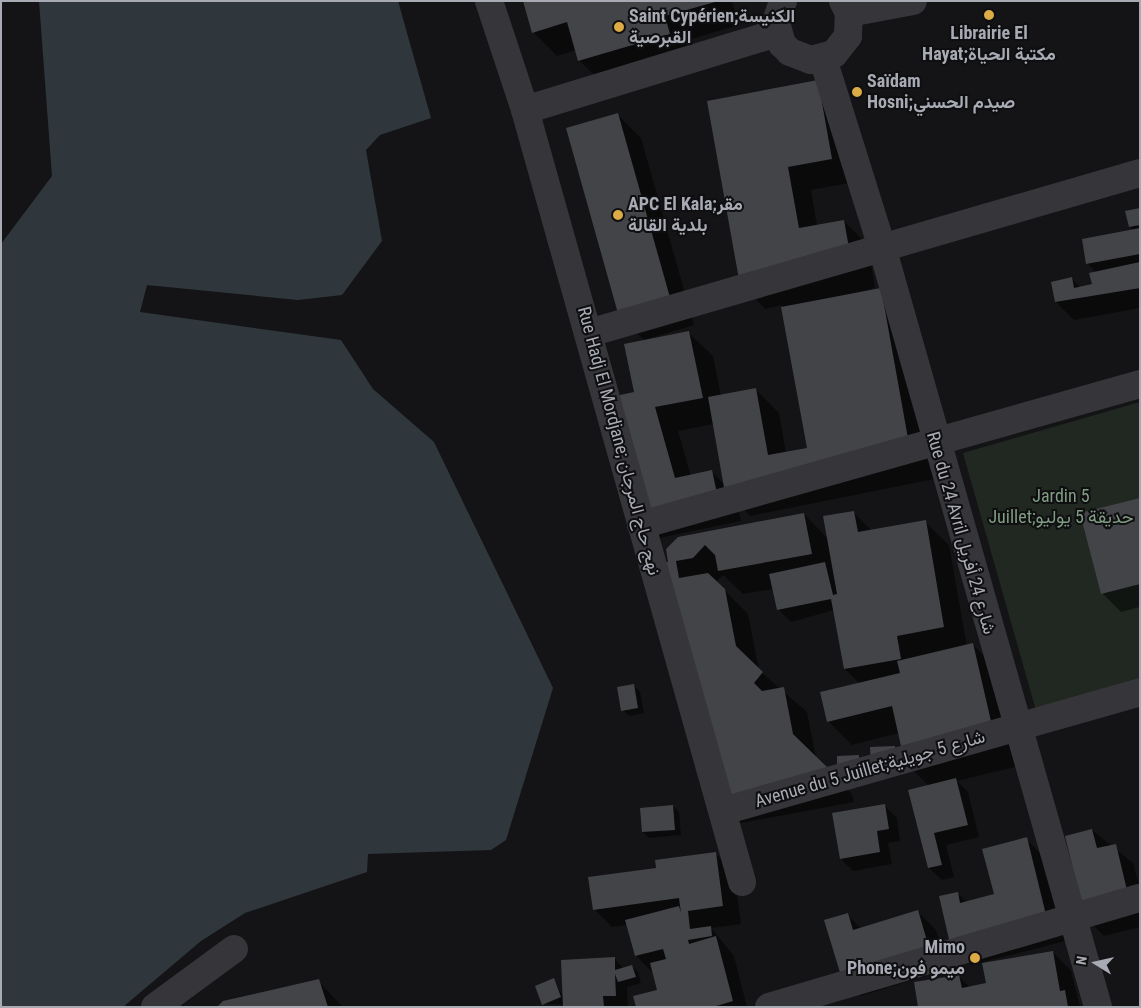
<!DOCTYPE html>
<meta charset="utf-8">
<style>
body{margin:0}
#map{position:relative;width:1141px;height:1008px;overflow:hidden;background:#141416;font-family:"Roboto Condensed",Vazirmatn,sans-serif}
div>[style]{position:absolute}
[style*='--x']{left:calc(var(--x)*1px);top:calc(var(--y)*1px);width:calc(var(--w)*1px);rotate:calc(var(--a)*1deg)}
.green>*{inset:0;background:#212822}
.water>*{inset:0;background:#2f373d}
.shadow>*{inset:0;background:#0007}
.building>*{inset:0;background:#434448}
.minor>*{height:28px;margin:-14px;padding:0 14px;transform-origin:14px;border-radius:14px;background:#36363a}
.dots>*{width:14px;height:14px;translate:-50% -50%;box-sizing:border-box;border:2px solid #0f0f11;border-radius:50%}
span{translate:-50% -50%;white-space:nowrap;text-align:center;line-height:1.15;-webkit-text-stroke:4px #0f0f11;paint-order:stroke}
.poi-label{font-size:18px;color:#a8abb4;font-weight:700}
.left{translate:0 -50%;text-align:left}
.right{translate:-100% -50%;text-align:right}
.street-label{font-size:18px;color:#a8abb4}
.park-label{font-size:18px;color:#819d83}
.frame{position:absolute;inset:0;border:2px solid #a8abb4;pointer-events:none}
.north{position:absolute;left:1071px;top:938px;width:50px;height:50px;-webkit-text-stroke:4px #0f0f11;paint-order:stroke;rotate:280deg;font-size:14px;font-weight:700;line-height:20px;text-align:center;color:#a8abb4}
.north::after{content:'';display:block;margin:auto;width:18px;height:22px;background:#a8abb4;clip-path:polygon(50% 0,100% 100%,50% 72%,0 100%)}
</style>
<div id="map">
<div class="green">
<div style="clip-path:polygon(1140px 402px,1140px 685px,1037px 714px,963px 453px)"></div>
</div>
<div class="water">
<div style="clip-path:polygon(39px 1px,398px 1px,431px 118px,380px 135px,366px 150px,382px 241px,342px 295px,298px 300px,147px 285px,140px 312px,341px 340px,373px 389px,434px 442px,553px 688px,506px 840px,491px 850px,368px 854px,367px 872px,245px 913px,201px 941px,123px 1007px,1px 1007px,1px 244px,52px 176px)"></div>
</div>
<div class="shadow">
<div style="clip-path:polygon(524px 1px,732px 1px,739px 25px,688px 40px,693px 57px,603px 84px,579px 60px,577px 50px,557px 56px,533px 32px)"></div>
<div style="clip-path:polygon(evenodd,818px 81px,855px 182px,811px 190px,817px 226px,844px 221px,868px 245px,875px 288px,835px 298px,881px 290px,934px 479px,750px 516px,737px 503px,741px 521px,659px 538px,636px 514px,636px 393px,689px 333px,713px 356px,721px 396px,756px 390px,779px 413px,786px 453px,808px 449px,782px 305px,765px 309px,742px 285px,818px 81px,714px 424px,725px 485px,712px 472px,691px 476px,678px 431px,714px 424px)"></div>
<div style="clip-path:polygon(617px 114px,641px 138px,694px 325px,644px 340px,620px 316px)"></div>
<div style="clip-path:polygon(1140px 209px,1140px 285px,1107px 291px,1140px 288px,1140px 308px,1074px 320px,1056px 302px,1071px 278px,1081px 288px,1093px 285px,1096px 272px,1087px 263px,1134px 231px,1130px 226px)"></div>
<div style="clip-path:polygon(1140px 499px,1140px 607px,1121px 612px,1102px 593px)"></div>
<div style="clip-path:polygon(853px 512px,872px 531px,925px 522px,949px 545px,967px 646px,973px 645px,997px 668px,1019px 766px,957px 781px,968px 792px,979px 837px,946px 845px,954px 877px,942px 880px,929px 868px,929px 786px,907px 764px,899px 733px,852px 745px,828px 721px,860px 684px,845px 669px,834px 610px,791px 622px,779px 610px,774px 589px,743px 594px,723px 575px,716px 582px,748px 614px,759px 670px,807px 712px,816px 758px,852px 794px,854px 802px,731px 825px,667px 549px,804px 514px,828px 539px)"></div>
<div style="clip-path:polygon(634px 686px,640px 692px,644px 713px,629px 716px,623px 710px)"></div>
<div style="clip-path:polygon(673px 806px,679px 812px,681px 835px,649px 838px,643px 832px)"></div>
<div style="clip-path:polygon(885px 806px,897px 818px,900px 841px,888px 843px,892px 864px,853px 871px,841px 859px)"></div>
<div style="clip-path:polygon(1092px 830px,1133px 863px,1140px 888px,1140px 927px,1104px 936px,1086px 918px)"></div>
<div style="clip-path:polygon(1026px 839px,1044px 857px,1066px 941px,971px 965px,953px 947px,957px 893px,967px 902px,995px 895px)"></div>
<div style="clip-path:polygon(715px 853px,734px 872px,741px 924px,711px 928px,734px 956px,747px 1007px,637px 1007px,658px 991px,654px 974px,636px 956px,627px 925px,612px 927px,594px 909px,658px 869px)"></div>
<div style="clip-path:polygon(918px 912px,936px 930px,948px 969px,861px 996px,843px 978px,847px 915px,862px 929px)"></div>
<div style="clip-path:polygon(1053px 952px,1071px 971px,1080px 1007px,919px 1007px,959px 976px,970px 988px,987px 984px)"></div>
<div style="clip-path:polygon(614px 958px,624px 969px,632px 966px,638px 972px,641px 983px,627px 987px,628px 1007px,543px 1004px,554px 980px,563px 996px)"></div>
<div style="clip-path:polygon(318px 981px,343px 1007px,218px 1007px)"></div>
</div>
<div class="building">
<div style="clip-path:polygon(523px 1px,715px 1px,715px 2px,665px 16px,670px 34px,578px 61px,567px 22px,532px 33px)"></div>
<div style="clip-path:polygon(818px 80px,832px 159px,788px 167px,799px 228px,844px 220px,852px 265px,740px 285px,707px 101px)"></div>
<div style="clip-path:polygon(618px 113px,671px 301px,619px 317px,566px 128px)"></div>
<div style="clip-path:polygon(1140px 208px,1140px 225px,1129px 227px,1125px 211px)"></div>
<div style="clip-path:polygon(1140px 228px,1140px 254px,1086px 264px,1082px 239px)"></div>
<div style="clip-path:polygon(1140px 262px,1140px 288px,1055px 302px,1051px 282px,1072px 277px,1074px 288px,1092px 284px,1089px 273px)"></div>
<div style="clip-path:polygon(881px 288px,911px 455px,725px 493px,708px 397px,756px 388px,768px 455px,807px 448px,781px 307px)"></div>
<div style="clip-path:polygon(689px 331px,703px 398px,655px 407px,675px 478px,712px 470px,718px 498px,635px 515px,611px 397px,634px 392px,624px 344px)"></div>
<div style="clip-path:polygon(1140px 498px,1140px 584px,1101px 594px,1080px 513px)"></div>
<div style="clip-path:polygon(854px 511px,858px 532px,926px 520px,944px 627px,897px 636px,901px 659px,844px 669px,831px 599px,777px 610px,769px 574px,825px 562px,833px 595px,837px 594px,823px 516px)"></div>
<div style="clip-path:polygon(804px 513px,812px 554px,718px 571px,715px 555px,705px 545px,693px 558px,676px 561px,679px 578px,708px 573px,725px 589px,736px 646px,763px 672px,754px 683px,762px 691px,784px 687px,793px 734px,829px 769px,706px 802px,662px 563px,668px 562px,666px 549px,678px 537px)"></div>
<div style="clip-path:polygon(973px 643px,996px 743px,905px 764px,892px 706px,827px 722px,820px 692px,900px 673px,897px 661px)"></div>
<div style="clip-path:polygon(634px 684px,638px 708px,621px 711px,617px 687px)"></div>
<div style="clip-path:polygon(895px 746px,896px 767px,871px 769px,870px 747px)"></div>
<div style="clip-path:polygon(859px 755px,859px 772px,837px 773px,837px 756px)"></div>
<div style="clip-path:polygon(956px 778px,968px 825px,934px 833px,942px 865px,928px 868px,908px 790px)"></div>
<div style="clip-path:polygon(885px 804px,889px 829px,877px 831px,880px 852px,840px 859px,832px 813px)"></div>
<div style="clip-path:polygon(673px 805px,675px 830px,642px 832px,640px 808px)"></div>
<div style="clip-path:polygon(1092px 829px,1097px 848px,1116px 844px,1131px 907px,1085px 918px,1065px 836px)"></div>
<div style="clip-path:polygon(1027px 837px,1048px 923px,951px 948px,939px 896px,958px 892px,960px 903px,994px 894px,982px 849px)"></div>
<div style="clip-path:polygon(716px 852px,723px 906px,688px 911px,690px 929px,711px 926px,712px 936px,688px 940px,689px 944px,716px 936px,733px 1001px,713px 1007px,636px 1007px,633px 996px,657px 990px,650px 963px,666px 959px,663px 949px,635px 956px,625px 920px,679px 906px,681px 913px,679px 898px,593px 910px,588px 877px,656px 868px,655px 860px)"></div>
<div style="clip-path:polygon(918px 910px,930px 951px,842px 979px,824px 920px,848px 913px,853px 930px)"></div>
<div style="clip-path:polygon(1053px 951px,1060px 991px,1065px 990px,1068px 1007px,918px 1007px,914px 982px,959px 975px,962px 988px,986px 983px,982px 963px)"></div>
<div style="clip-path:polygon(615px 957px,615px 970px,632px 965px,636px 977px,618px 982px,615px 974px,616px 996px,603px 996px,604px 1007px,563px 1007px,561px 960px)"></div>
<div style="clip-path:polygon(554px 978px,561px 997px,542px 1005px,535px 986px)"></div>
<div style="clip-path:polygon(319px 979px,328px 1007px,217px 1007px,223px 1001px)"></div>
</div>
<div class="minor">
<div style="--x:489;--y:1;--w:115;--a:71.7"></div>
<div style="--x:525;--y:110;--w:802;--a:74.3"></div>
<div style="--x:783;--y:1;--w:22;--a:108"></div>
<div style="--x:776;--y:22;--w:23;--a:75"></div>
<div style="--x:782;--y:44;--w:11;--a:45"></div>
<div style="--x:790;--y:52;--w:22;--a:21"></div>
<div style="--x:811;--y:60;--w:24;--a:-15"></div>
<div style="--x:834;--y:54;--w:23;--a:-52"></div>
<div style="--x:848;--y:36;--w:23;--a:-88"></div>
<div style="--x:849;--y:13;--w:13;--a:-117"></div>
<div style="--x:849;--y:13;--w:65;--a:-10.6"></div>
<div style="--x:823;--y:59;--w:197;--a:72.6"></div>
<div style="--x:882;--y:247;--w:790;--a:74.13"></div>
<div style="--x:525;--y:110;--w:264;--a:-17"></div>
<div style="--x:589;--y:333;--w:574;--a:-16.19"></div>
<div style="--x:641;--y:525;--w:519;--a:-15.78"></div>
<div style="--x:723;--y:811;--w:434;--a:-15.9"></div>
<div style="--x:155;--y:1007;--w:98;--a:-36.3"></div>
<div style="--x:769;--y:1007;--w:387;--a:-16.4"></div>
</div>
<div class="dots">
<div style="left:989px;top:15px;background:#dcab46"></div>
<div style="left:619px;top:27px;background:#dcab46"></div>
<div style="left:857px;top:92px;background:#dcab46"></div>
<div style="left:618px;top:215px;background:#dcab46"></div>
<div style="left:975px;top:958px;background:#dcab46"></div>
</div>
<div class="poi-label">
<span class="left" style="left:629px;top:27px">Saint Cypérien;الكنيسة<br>القبرصية</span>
<span style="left:989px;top:44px">Librairie El<br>Hayat;مكتبة الحياة</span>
<span class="left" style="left:867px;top:92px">Saïdam<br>Hosni;صيدم الحسني</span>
<span class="left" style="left:628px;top:215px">APC El Kala;مقر<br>بلدية القالة</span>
<span class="right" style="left:965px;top:958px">Mimo<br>Phone;ميمو فون</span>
</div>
<div class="street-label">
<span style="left:619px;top:441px;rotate:75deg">Rue Hadj El Mordjane; نهج حاج المرجان</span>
<span style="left:961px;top:533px;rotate:74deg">Rue du 24 Avril شارع 24 أفريل</span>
<span style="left:870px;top:769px;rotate:-16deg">Avenue du 5 Juillet;شارع 5 جويلية</span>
</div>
<div class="park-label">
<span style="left:1061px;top:507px">Jardin 5<br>Juillet;حديقة 5 يوليو</span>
</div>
<div class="frame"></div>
<div class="north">N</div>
</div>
